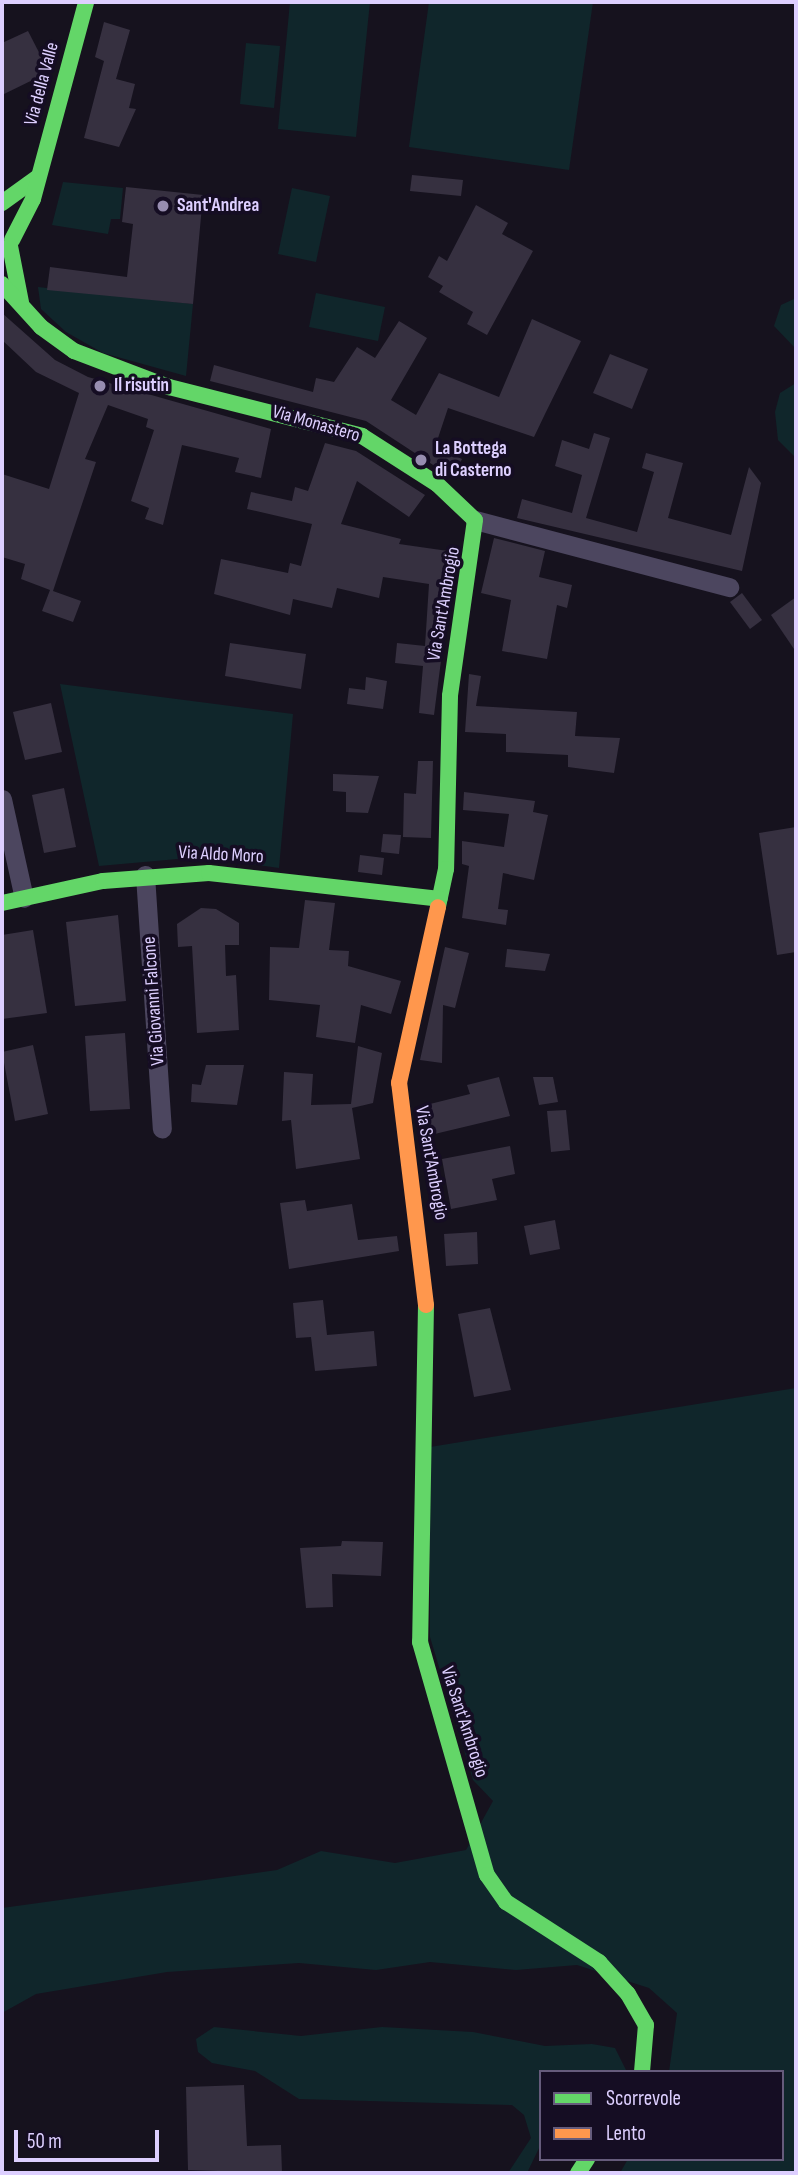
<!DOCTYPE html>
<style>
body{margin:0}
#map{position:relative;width:798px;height:2175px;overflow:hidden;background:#16121e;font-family:"Sofia Sans Condensed",sans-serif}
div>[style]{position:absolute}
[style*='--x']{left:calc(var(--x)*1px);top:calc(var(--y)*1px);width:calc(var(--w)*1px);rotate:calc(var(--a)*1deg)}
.green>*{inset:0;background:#10262b}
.building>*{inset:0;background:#363040}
.street>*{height:19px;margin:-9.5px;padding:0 9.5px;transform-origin:9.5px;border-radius:9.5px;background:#4c465f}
.fast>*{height:16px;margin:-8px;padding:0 8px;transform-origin:8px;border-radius:8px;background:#63d668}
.slow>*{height:16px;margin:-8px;padding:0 8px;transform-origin:8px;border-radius:8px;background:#ff974d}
.dots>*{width:19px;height:19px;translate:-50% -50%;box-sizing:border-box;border:4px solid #150d23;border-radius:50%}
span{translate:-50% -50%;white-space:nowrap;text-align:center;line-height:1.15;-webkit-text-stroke:7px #150d23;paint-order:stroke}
.street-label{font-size:19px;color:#ddcfff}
.poi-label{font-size:19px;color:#ddcfff;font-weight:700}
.left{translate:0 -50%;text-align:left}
.frame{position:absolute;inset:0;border:4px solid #ddcfff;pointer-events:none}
.legend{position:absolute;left:539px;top:2070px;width:245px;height:91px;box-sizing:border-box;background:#150d23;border:2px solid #655b7b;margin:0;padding:9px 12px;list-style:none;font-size:21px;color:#ddcfff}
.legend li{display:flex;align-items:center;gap:14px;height:35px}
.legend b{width:35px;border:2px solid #655b7b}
.scale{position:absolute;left:14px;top:2130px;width:145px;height:32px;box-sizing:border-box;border:4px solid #ddcfff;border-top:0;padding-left:9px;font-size:21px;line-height:24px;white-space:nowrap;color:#ddcfff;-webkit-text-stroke:5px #150d23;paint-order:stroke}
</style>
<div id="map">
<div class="green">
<div style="clip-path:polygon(290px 2px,370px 2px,356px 137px,278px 129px)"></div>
<div style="clip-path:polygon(429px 2px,593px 2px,569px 170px,409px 147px)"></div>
<div style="clip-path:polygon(246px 43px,280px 46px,274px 108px,240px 104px)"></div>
<div style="clip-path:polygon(63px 182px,123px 188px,120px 219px,111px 219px,108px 234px,52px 225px)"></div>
<div style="clip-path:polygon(292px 188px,330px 196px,316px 262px,278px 254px)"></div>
<div style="clip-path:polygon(38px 287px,193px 304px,186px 376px,103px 353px,66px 332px,41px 309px)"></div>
<div style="clip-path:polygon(316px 293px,385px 307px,378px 341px,309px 327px)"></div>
<div style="clip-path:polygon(796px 298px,796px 349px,774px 326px,781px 305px)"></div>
<div style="clip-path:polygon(796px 383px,796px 458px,778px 440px,775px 412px,780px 393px)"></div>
<div style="clip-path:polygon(60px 684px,293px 714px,279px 868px,200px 857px,99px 866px)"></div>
<div style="clip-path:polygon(796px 1388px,796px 2173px,620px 2173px,628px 2159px,782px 2159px,782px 2072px,669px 2072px,677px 2013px,649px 1988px,577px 1965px,516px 1970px,430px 1962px,376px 1970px,299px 1963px,167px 1972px,36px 1994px,2px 2013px,2px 1908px,277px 1870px,321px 1851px,395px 1863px,466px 1850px,493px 1801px,473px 1780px,430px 1637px,430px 1447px)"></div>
<div style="clip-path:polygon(214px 2027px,301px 2036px,382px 2027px,473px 2032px,545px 2046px,592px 2044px,615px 2048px,627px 2072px,541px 2072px,541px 2144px,527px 2173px,508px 2173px,531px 2138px,524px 2115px,512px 2105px,299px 2099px,255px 2071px,212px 2063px,198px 2052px,196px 2039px)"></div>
</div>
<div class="building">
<div style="clip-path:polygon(104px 22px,130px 30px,116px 79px,135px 84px,129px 108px,136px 109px,119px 147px,84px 138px,104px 61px,95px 57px)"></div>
<div style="clip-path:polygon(28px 31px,49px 72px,2px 95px,2px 43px)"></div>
<div style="clip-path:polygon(412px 175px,463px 180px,461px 196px,410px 191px)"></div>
<div style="clip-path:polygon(126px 187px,203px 195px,193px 304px,47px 290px,50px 267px,127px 277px,133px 224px,122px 222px)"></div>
<div style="clip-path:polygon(476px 205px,508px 223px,502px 234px,533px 251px,487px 335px,467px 324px,473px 312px,439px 292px,443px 286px,428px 277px,439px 256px,447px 261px)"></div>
<div style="clip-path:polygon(2px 313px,55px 360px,88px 377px,271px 429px,261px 478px,235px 472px,239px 458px,182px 445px,163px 525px,145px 519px,149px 508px,131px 501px,154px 430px,146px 427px,148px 419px,108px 405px,85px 459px,96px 462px,53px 591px,81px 601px,73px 622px,42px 611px,50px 590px,21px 579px,25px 564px,2px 557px,2px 474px,49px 489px,79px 393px,36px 372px,2px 340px)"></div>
<div style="clip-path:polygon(532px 319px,581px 341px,545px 414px,534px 437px,448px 408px,435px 447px,462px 459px,453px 478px,366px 421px,210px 381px,214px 365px,313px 392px,316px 378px,334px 382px,357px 347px,375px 358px,399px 321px,427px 338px,391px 400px,416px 415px,439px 373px,499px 397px)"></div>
<div style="clip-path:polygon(610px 354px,648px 369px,632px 409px,593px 393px)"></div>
<div style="clip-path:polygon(594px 433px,610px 438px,586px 518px,637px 532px,654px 472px,642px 468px,646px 453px,683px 463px,668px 518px,731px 535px,749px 467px,761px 483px,742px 571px,517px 518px,522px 499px,572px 513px,582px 475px,555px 466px,562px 440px,589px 449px)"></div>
<div style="clip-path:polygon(325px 443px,356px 451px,425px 495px,409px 517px,357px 481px,341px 524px,401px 539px,399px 544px,455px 552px,434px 715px,419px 713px,423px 666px,395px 663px,397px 643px,425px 646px,429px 584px,383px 577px,379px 598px,337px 588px,332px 608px,293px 599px,290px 615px,214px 594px,221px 559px,288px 573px,290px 563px,301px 566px,312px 524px,247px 509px,251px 492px,292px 501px,295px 487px,308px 491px)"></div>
<div style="clip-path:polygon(494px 538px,545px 551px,539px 577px,572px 585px,567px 608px,557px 605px,547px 659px,502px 651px,511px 600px,481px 593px)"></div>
<div style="clip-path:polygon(742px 593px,762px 620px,750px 629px,730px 602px)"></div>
<div style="clip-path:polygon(796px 597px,796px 652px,771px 615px)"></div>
<div style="clip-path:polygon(230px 643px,306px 654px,301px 689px,225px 676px)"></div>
<div style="clip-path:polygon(469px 674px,481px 676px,476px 706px,577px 712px,575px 736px,620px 738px,614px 773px,568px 767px,568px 755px,506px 752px,506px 734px,465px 732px)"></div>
<div style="clip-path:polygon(366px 677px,387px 681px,383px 709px,347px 704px,349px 688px,365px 690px)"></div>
<div style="clip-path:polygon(51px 703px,62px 752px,25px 760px,13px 712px)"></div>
<div style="clip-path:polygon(418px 761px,433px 761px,431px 838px,403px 837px,404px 793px,416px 794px)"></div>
<div style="clip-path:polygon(333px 774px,379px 776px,368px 813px,346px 812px,346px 792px,333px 791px)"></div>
<div style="clip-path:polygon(64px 788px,76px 847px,44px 853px,32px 795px)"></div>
<div style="clip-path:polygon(464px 792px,535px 801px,533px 812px,548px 815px,534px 880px,503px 873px,498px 909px,508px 910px,506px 925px,462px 918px,469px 866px,462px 864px,462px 841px,504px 847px,509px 814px,463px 810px)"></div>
<div style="clip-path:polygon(796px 827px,796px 952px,777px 955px,759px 833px)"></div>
<div style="clip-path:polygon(383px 834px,401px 835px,399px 854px,381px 852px)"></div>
<div style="clip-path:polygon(360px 855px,384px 858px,382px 875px,358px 872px)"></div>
<div style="clip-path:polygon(305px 900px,335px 903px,329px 950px,349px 951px,348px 966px,401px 981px,391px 1014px,361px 1005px,355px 1043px,316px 1037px,320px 1005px,269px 1000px,270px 947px,299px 948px)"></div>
<div style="clip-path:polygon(201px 908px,216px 909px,239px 923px,239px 945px,225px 945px,226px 976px,236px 975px,239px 1030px,197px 1033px,192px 946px,178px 947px,177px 924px)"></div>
<div style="clip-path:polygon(118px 915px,126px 1001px,75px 1006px,66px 922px)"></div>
<div style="clip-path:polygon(33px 930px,47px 1013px,2px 1019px,2px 935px)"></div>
<div style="clip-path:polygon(445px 947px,469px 953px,455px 1008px,443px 1005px,442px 1063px,420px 1060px)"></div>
<div style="clip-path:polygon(507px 949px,550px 954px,545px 971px,505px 967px)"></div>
<div style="clip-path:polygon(125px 1033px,130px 1109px,90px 1111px,85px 1036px)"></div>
<div style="clip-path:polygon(33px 1045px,48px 1114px,15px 1121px,2px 1052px)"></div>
<div style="clip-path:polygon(358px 1046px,382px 1053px,373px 1103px,352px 1108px,360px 1159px,296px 1169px,291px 1120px,282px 1121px,284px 1072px,313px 1074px,311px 1105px,351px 1104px)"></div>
<div style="clip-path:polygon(206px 1065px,244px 1065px,237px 1105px,191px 1102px,192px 1084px,201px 1085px)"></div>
<div style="clip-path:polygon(499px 1077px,510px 1116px,422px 1137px,418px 1107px,470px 1094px,467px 1085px)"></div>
<div style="clip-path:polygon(533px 1077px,553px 1077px,558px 1102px,539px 1105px)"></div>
<div style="clip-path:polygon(566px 1110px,570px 1150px,551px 1152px,547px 1111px)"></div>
<div style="clip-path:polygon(510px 1146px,515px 1174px,492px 1179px,497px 1200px,451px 1209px,442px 1159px)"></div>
<div style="clip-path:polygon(305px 1200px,307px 1211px,352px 1204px,358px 1240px,397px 1236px,399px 1251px,289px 1269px,280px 1203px)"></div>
<div style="clip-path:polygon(555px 1220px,560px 1249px,530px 1255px,524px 1226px)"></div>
<div style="clip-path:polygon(477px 1232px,478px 1264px,446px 1266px,444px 1234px)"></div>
<div style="clip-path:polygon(323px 1300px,327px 1335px,374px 1331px,377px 1366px,315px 1371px,311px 1337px,296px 1338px,293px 1303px)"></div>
<div style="clip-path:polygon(490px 1308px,511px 1390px,474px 1397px,458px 1314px)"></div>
<div style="clip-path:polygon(342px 1541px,383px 1542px,381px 1576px,332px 1574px,333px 1607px,306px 1608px,300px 1548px,341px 1546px)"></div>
<div style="clip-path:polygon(244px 2085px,247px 2146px,281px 2145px,282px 2173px,188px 2170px,186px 2087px)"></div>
</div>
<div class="street">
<div style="--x:475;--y:520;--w:263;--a:14.8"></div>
<div style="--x:2;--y:799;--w:101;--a:77.5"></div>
<div style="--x:145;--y:875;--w:254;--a:86.2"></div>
</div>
<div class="fast">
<div style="--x:2;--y:203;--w:44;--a:-35.8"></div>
<div style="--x:12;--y:240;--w:46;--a:-62.9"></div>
<div style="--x:33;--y:199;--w:204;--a:-74.9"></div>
<div style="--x:10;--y:246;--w:57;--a:78.9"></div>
<div style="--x:2;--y:284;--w:58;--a:47.8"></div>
<div style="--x:41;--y:327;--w:41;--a:36"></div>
<div style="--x:74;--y:351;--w:102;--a:20.8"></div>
<div style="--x:169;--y:387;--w:199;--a:14.2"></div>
<div style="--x:362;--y:436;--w:89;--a:32.6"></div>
<div style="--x:437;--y:484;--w:52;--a:43.5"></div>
<div style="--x:475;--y:520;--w:178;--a:98.1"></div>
<div style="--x:450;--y:696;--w:173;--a:91.3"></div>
<div style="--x:446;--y:869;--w:39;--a:102"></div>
<div style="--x:2;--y:903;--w:103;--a:-12.3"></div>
<div style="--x:103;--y:881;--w:106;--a:-4.3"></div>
<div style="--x:209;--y:873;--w:232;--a:6.4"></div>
<div style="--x:426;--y:1305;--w:337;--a:91"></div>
<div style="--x:420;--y:1642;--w:242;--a:74"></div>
<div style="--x:487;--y:1875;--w:33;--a:55"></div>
<div style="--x:506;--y:1902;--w:111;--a:32.8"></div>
<div style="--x:599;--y:1962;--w:43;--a:47.8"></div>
<div style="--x:628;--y:1994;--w:36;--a:60"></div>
<div style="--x:646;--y:2025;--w:47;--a:94.9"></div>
<div style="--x:578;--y:2173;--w:17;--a:-57"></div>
</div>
<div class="slow">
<div style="--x:426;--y:1305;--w:224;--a:-96.9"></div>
<div style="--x:399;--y:1083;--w:180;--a:-77.5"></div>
</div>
<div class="dots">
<div style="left:163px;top:206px;background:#978db0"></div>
<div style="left:100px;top:386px;background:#978db0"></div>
<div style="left:421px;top:460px;background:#978db0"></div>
</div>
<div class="street-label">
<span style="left:42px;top:84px;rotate:-75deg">Via della Valle</span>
<span style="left:316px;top:424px;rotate:16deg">Via Monastero</span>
<span style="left:444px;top:604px;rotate:-80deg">Via Sant'Ambrogio</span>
<span style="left:221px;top:855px;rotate:3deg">Via Aldo Moro</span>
<span style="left:154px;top:1001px;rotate:-94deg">Via Giovanni Falcone</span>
<span style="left:431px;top:1163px;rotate:80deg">Via Sant'Ambrogio</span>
<span style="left:464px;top:1722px;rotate:72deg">Via Sant'Ambrogio</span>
</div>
<div class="poi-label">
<span class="left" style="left:177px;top:206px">Sant'Andrea</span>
<span class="left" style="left:114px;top:386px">Il risutin</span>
<span class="left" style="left:435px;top:460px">La Bottega<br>di Casterno</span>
</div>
<div class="frame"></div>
<ul class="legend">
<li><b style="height:9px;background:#63d668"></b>Scorrevole</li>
<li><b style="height:9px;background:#ff974d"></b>Lento</li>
</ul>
<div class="scale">50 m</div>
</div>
